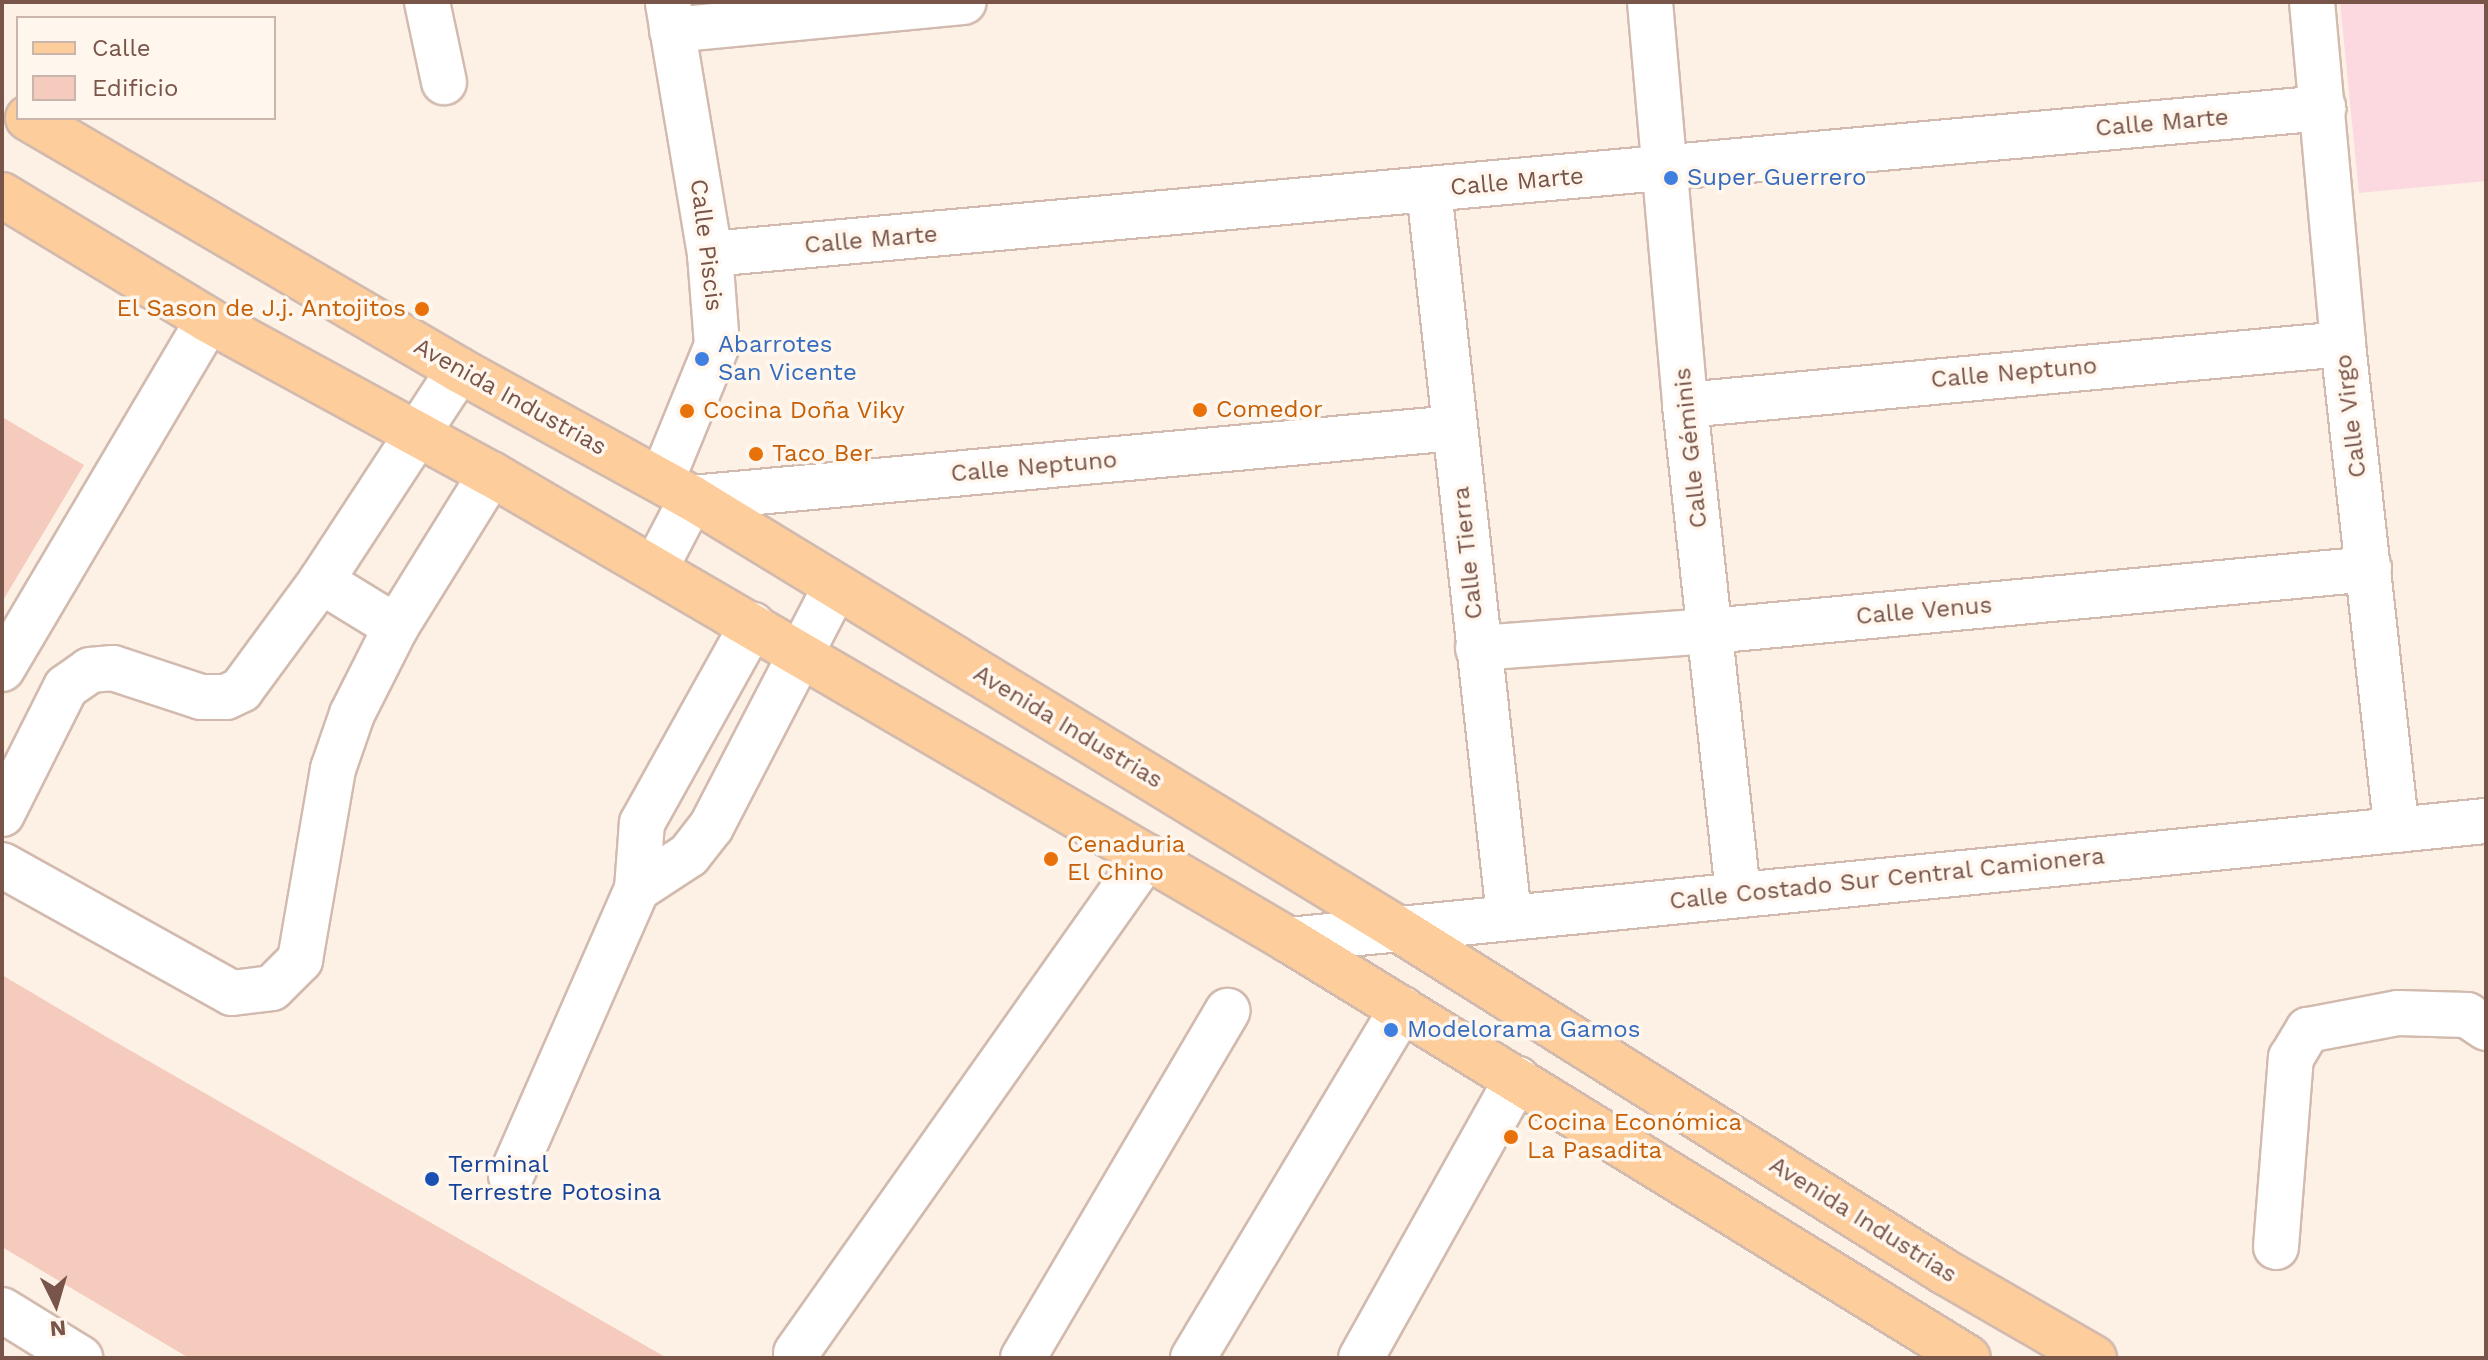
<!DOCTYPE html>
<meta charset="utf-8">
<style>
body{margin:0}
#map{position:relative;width:2488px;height:1360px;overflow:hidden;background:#fdf1e6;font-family:"Work Sans",sans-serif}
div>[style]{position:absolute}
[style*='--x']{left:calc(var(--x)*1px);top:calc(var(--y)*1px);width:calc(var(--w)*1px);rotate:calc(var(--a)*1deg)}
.medical>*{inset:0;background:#fcd9e1}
.building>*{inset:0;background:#f4cbbc}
.roads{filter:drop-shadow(2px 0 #d2baae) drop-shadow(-2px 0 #d2baae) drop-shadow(0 2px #d2baae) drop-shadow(0 -2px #d2baae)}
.minor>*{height:44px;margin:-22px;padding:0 22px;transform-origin:22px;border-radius:22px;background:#fff}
.major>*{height:44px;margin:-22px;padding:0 22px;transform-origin:22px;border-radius:22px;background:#fecd9c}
.dots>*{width:22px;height:22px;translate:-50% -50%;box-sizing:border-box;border:4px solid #fff6ed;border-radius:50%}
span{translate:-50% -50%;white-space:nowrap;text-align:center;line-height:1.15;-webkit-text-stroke:7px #fff6ed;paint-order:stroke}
.street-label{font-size:24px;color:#785449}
.shop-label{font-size:24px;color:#366cbe}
.left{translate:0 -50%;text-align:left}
.food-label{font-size:24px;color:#c56008}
.right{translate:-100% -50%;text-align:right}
.transit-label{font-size:24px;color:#164399}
.frame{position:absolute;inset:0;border:4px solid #785449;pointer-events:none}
.legend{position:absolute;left:16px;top:16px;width:260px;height:104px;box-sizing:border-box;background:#fff6ed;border:2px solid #c9b5ab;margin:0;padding:10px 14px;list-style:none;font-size:24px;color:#785449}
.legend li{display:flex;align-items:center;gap:16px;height:40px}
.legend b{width:40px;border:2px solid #c9b5ab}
.north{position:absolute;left:16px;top:1264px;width:80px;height:80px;-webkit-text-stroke:6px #fff6ed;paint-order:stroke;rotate:175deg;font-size:22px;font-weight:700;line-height:32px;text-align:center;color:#785449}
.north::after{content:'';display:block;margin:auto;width:28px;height:36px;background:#785449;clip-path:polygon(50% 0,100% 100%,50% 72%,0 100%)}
</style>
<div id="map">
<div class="medical">
<div style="clip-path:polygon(2340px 2px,2486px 2px,2486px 181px,2359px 193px)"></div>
</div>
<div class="building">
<div style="clip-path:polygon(2px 417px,84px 465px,2px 602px)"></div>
<div style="clip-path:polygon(2px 975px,105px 1036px,667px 1358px,189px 1358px,2px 1247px)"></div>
</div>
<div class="roads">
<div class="minor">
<div style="--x:427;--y:2;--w:82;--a:78"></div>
<div style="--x:1650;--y:2;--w:405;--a:85"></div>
<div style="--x:1685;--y:405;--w:492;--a:83.8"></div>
<div style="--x:2312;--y:2;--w:343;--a:84.8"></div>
<div style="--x:2343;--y:344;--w:489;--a:83.7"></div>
<div style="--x:672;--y:30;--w:293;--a:-5.5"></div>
<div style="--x:1429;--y:190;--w:730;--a:83.71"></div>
<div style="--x:710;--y:254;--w:1620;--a:-5.17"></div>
<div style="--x:1685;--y:405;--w:661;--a:-5.3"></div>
<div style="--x:662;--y:480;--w:146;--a:-67.8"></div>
<div style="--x:717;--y:345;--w:91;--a:-94.4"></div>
<div style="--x:710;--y:254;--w:255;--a:-99.5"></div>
<div style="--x:655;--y:569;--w:80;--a:-62.5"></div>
<div style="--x:692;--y:498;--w:765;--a:-5.25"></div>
<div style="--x:321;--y:581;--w:88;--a:31.5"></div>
<div style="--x:1478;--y:648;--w:234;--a:-4.2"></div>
<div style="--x:1711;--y:631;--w:661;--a:-5.38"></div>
<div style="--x:2;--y:669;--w:405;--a:-59.4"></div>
<div style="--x:2;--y:814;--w:142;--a:-63.3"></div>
<div style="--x:66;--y:687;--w:29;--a:-35"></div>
<div style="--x:90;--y:670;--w:23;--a:-5"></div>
<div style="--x:113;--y:668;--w:93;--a:18.2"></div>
<div style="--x:201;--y:697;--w:25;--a:0"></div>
<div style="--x:226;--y:697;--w:17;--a:-25"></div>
<div style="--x:241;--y:690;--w:135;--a:-53.7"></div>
<div style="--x:321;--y:581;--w:252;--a:-56.8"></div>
<div style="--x:2;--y:865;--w:263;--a:29.1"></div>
<div style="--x:232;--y:993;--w:40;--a:-7.1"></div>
<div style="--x:272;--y:988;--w:40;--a:-45"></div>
<div style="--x:300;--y:960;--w:194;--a:-80.2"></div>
<div style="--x:333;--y:769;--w:58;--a:-70.9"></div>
<div style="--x:352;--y:714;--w:97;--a:-63.2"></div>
<div style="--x:396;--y:627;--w:180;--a:-58.2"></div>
<div style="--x:637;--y:889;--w:62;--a:-33.2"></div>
<div style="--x:689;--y:855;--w:36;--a:-52"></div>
<div style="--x:711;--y:827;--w:271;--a:-62.6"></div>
<div style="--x:1289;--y:940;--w:1203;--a:-5.68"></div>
<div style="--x:511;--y:1176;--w:313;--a:-66.3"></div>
<div style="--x:637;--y:889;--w:66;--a:-85.7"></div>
<div style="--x:642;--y:823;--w:227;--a:-60.9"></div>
<div style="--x:2276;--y:1247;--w:190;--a:-85.5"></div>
<div style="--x:2291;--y:1058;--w:33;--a:-59"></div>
<div style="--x:2308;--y:1030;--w:92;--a:-10.7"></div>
<div style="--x:2398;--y:1013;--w:69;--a:1.7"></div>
<div style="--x:2467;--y:1015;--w:23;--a:34"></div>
<div style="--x:2;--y:1310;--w:92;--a:31.6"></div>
<div style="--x:796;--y:1353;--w:608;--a:-54.77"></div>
<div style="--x:1023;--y:1358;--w:403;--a:-59.5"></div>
<div style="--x:1193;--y:1358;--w:407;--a:-59.1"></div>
<div style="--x:1361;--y:1358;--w:320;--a:-60.8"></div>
</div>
<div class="major">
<div style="--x:28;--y:118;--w:499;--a:30.3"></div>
<div style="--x:459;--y:370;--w:266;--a:28.8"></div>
<div style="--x:692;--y:498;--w:824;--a:31.39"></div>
<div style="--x:1395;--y:927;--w:649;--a:32.1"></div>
<div style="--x:1945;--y:1272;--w:172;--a:30"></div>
<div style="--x:2;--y:195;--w:241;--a:31.2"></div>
<div style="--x:208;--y:320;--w:322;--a:28.6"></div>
<div style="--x:491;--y:474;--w:924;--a:30.28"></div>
<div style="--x:1289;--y:940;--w:797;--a:31.62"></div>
</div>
</div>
<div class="dots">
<div style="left:1671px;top:178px;background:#3f7fe0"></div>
<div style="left:422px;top:309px;background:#e8710a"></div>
<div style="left:702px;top:359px;background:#3f7fe0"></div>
<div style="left:1200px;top:410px;background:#e8710a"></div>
<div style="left:687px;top:411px;background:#e8710a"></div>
<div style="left:756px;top:454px;background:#e8710a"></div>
<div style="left:1051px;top:859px;background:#e8710a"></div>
<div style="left:1391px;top:1030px;background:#3f7fe0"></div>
<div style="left:1511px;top:1137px;background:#e8710a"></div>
<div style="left:432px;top:1179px;background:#1a4fb4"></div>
</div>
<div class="street-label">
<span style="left:2162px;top:123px;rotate:-5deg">Calle Marte</span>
<span style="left:1517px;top:182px;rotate:-5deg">Calle Marte</span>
<span style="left:871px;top:240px;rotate:-5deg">Calle Marte</span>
<span style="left:706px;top:245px;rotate:83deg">Calle Piscis</span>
<span style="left:2014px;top:373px;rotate:-5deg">Calle Neptuno</span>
<span style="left:510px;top:397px;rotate:29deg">Avenida Industrias</span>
<span style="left:2351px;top:416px;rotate:-97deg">Calle Virgo</span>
<span style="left:1691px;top:448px;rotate:-96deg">Calle Géminis</span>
<span style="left:1034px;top:467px;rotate:-5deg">Calle Neptuno</span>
<span style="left:1468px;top:553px;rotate:-96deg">Calle Tierra</span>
<span style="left:1924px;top:611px;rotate:-5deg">Calle Venus</span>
<span style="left:1068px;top:727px;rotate:31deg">Avenida Industrias</span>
<span style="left:1887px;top:879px;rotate:-6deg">Calle Costado Sur Central Camionera</span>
<span style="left:1863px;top:1220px;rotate:32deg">Avenida Industrias</span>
</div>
<div class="shop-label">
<span class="left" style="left:1687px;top:178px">Super Guerrero</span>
<span class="left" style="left:718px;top:359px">Abarrotes<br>San Vicente</span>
<span class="left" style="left:1407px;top:1030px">Modelorama Gamos</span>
</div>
<div class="food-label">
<span class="right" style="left:406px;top:309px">El Sason de J.j. Antojitos</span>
<span class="left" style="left:1216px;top:410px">Comedor</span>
<span class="left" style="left:703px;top:411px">Cocina Doña Viky</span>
<span class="left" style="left:772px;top:454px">Taco Ber</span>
<span class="left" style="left:1067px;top:859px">Cenaduria<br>El Chino</span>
<span class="left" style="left:1527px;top:1137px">Cocina Económica<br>La Pasadita</span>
</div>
<div class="transit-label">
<span class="left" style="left:448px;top:1179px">Terminal<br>Terrestre Potosina</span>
</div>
<div class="frame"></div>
<ul class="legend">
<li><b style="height:10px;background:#fecd9c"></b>Calle</li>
<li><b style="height:22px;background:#f4cbbc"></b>Edificio</li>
</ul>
<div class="north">N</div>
</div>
